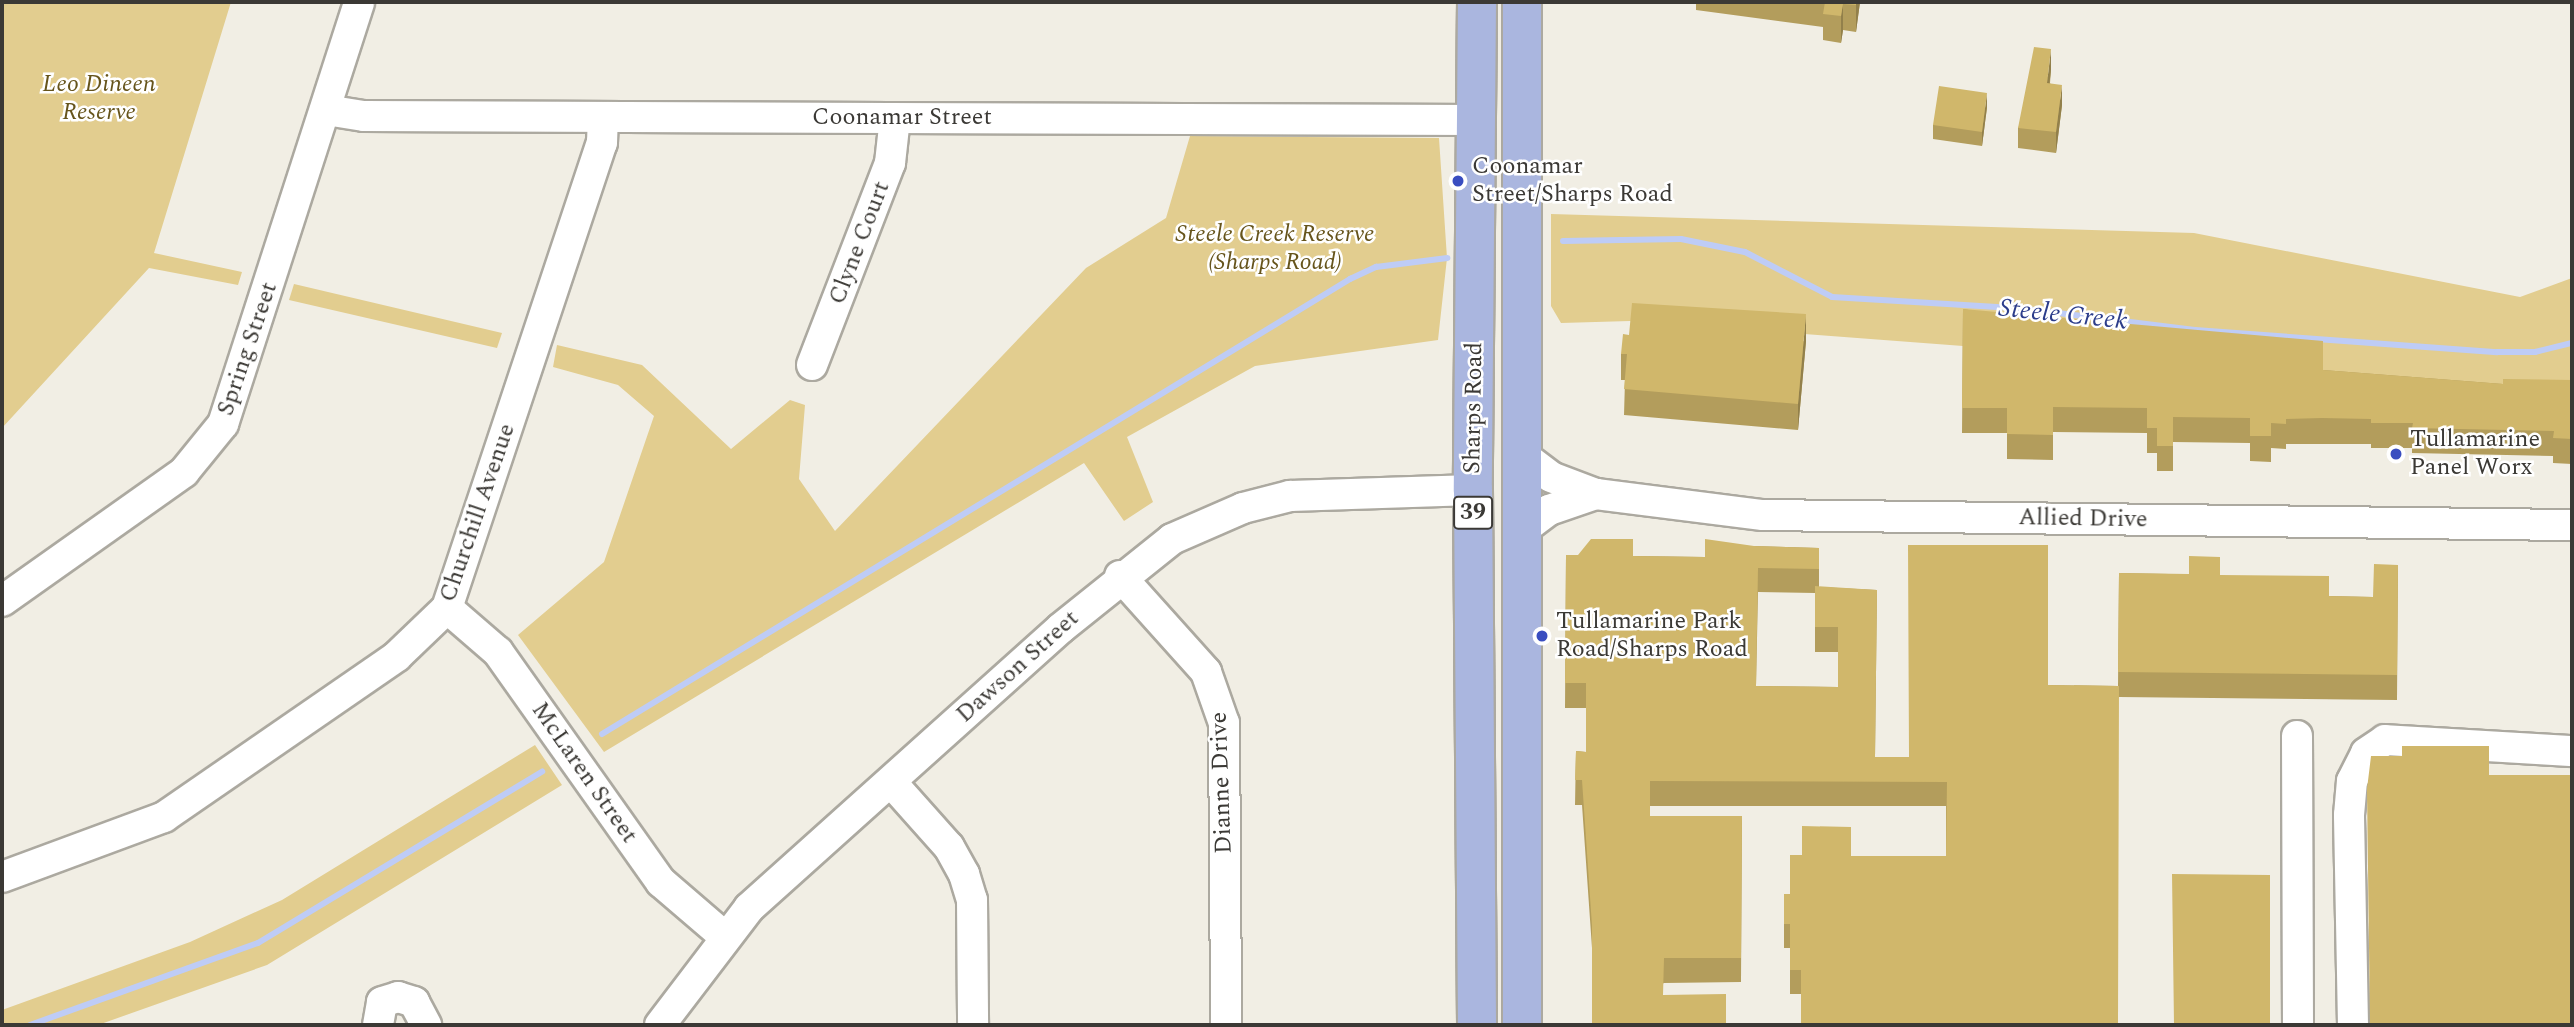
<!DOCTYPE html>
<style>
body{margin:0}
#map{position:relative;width:2574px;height:1027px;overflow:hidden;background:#f1eee4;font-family:Spectral,serif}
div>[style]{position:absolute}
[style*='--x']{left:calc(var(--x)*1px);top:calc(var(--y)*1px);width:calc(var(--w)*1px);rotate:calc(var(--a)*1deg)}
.green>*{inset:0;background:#e2cd8f}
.stream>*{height:6px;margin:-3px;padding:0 3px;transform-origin:3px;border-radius:3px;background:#beccf6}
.roads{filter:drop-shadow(2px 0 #aca9a0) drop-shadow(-2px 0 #aca9a0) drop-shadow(0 2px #aca9a0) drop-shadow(0 -2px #aca9a0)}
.minor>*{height:30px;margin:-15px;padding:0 15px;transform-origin:15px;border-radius:15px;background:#fff}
.major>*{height:38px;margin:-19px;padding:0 19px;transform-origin:19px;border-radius:19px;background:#aab6df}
.wall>*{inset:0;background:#b39d5c}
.shaded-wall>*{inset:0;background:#92804b}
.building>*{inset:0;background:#d0b76b}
.dots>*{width:19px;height:19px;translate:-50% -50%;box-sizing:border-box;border:4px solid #fff;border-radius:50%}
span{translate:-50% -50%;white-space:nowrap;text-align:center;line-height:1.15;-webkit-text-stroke:5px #fff;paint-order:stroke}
.shield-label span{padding:2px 5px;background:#fff;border:2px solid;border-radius:5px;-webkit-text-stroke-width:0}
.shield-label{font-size:23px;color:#3b3935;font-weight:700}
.park-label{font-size:24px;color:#66541b;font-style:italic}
.street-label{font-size:24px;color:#3b3935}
.poi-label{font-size:24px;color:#3b3935}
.left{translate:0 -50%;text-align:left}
.water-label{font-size:26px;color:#2c3d8b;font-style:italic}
.frame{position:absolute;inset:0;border:4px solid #3b3935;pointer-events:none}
</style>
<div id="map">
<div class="green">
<div style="clip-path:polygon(2px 2px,231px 2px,154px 253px,242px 272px,238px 285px,149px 268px,2px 428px)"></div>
<div style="clip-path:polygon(1190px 136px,1439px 138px,1447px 258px,1438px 340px,1255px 366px,1127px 437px,1153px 502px,1124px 521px,1084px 463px,604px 752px,518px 635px,604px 562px,654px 416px,618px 385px,553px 367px,557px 345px,642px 365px,731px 449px,790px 400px,805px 405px,799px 479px,835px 531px,1086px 268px,1166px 218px)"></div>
<div style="clip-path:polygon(1551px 214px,2194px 233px,2520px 297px,2572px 278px,2572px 405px,1963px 346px,1630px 321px,1561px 323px,1551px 306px)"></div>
<div style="clip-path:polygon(294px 284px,502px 333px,497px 348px,289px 300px)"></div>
<div style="clip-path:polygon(535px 745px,562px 785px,267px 965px,98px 1025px,2px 1025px,2px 1010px,190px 942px,282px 900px)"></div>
</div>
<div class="stream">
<div style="--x:1563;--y:241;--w:118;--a:-1"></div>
<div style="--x:1681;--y:239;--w:65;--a:11.5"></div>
<div style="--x:1745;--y:252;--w:98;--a:27.3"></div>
<div style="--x:1832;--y:297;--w:194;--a:3.5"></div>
<div style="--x:2026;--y:309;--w:170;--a:7.1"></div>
<div style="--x:2195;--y:330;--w:303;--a:4.2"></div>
<div style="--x:2497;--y:352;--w:38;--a:0"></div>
<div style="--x:2535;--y:352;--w:38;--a:-14"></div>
<div style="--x:602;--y:734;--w:876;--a:-31.31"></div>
<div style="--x:1350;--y:279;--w:29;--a:-25"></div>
<div style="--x:1376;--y:267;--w:72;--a:-7.2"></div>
<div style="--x:30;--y:1025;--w:242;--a:-19.8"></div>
<div style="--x:258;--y:943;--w:332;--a:-31.1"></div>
</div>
<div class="roads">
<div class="minor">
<div style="--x:326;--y:110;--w:38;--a:9"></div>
<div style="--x:364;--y:116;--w:1114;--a:0.21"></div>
<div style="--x:812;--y:365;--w:217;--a:-68.9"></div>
<div style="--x:890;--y:163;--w:45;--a:-83.7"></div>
<div style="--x:1521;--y:454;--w:38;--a:37"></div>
<div style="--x:1551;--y:477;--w:48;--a:20.7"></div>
<div style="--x:1596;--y:494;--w:168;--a:7.2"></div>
<div style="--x:1763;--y:515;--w:809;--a:0.71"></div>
<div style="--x:1521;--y:531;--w:35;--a:-37"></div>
<div style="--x:1549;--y:510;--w:50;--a:-18.8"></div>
<div style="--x:1120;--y:576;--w:129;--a:48.1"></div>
<div style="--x:1206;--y:672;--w:54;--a:70.6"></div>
<div style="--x:1224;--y:723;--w:302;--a:89.6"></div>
<div style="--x:2;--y:601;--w:223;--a:-35.3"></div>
<div style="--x:184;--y:472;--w:62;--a:-50.9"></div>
<div style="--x:223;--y:424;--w:443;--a:-72.1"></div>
<div style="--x:447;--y:608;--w:67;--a:40.8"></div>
<div style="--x:498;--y:652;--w:282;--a:54.7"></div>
<div style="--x:661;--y:882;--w:83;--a:40.6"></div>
<div style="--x:2297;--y:736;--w:289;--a:89.8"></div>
<div style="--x:891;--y:782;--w:87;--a:48.3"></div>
<div style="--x:949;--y:847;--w:31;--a:61"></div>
<div style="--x:964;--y:874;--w:27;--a:73"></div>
<div style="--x:972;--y:900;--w:125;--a:89.5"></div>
<div style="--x:2;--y:877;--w:173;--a:-20.3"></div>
<div style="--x:164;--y:817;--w:283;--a:-34.6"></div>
<div style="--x:397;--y:656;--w:69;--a:-43.8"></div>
<div style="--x:447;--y:608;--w:490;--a:-71.6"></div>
<div style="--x:602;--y:143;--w:26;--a:-88"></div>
<div style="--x:378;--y:1025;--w:23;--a:-80"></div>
<div style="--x:382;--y:1002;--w:17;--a:-17"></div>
<div style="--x:398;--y:997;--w:17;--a:17"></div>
<div style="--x:414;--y:1002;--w:26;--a:62"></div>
<div style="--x:660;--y:1025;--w:147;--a:-52.7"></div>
<div style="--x:749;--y:908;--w:419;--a:-41.9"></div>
<div style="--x:1061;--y:628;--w:142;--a:-38.7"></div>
<div style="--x:1172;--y:539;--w:77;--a:-23.6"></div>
<div style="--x:1243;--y:508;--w:49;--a:-14.3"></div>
<div style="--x:1290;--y:496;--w:183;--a:-1.9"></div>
<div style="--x:2353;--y:1025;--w:210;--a:-91.1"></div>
<div style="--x:2349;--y:815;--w:34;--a:-85"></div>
<div style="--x:2352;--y:781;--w:31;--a:-63"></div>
<div style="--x:2366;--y:753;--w:23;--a:-34"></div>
<div style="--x:2385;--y:740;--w:187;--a:3.4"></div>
</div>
<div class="major">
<div style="--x:1477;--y:2;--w:488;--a:90.5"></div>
<div style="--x:1473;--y:490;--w:535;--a:89.57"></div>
<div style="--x:1522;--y:1025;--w:1023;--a:-90"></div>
</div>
</div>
<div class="wall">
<div style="clip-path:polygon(1696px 2px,1860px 2px,1856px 32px,1843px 30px,1841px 43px,1823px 40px,1823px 27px,1696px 10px)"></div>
<div style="clip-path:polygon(2051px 70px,2050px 83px,2062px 105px,2056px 153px,2018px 148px,2018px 128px)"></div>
<div style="clip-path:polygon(1987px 107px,1982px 146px,1933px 139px,1933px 125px)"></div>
<div style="clip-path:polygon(1963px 309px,2323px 370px,2503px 384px,2572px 380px,2572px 464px,2553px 463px,2553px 456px,2412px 453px,2412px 448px,2371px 448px,2371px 444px,2286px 444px,2286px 449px,2271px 448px,2271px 462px,2250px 461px,2250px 443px,2173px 442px,2173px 471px,2157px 471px,2157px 453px,2147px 453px,2147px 433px,2053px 432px,2053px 460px,2007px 459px,2007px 433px,1962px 433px)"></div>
<div style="clip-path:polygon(1806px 341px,1798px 430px,1624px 415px,1625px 380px,1621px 380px,1621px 354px)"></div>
<div style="clip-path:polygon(evenodd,1754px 546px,1819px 548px,1819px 587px,1877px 590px,1875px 757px,1909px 757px,2048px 685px,2118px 686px,2119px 573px,2220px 575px,2329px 596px,2373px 597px,2398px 565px,2397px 700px,2119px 697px,1801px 994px,1790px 994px,1790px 948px,1784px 948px,1784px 894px,1790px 894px,1851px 856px,1946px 856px,1946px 806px,1650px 806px,1650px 816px,1742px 816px,1741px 982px,1664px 983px,1592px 1025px,1592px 948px,1582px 805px,1575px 805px,1576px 751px,1586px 752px,1586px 708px,1565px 708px,1566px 555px,1705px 557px,1754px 546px,1758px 592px,1815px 593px,1815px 652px,1838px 652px,1838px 687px,1756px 686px,1758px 592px)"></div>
</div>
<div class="shaded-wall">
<div style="clip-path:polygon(1856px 2px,1860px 2px,1856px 32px)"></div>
<div style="clip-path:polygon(1843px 4px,1843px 30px,1841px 43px,1841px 16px)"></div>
<div style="clip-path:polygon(2051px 49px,2051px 70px,2047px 104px,2047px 83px)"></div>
<div style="clip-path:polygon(2062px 85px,2062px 105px,2056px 153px,2056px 132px)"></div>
<div style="clip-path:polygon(1987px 93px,1987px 107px,1982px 146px,1982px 132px)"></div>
<div style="clip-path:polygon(1806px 314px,1806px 341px,1798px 430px,1798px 404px)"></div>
</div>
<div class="building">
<div style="clip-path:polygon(1825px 2px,1856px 2px,1856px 5px,1843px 4px,1841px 16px,1823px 14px)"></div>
<div style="clip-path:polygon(2034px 47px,2051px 49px,2047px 83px,2062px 85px,2056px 132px,2018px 128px)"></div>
<div style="clip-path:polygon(1939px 86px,1987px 93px,1982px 132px,1933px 125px)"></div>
<div style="clip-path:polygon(1632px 303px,1806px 314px,1798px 404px,1624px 389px,1627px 354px,1621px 354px,1623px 334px,1629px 335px)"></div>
<div style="clip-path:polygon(1963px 309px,2323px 341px,2323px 370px,2503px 384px,2503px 379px,2572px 380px,2572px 439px,2553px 438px,2554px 431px,2412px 428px,2413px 423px,2371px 423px,2371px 419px,2322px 418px,2286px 419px,2286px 424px,2271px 423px,2271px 436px,2250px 436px,2250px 418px,2173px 417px,2173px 446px,2157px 446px,2157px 428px,2147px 428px,2147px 408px,2053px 407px,2053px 435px,2007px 434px,2007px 408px,1962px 408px)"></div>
<div style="clip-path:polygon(1591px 539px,1633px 539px,1633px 556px,1705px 557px,1705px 539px,1754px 546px,1819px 548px,1819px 569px,1758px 568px,1756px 686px,1838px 687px,1838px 627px,1815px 627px,1815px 586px,1877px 590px,1875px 757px,1909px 757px,1908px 545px,2048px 545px,2048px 685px,2119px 686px,2118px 1025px,1801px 1025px,1801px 970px,1790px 970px,1790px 924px,1784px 924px,1784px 894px,1790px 894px,1790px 855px,1802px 855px,1802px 826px,1851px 827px,1851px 856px,1946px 856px,1947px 782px,1650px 781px,1650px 816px,1742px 816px,1741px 958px,1664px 958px,1663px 995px,1726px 994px,1726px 1025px,1592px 1025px,1592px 926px,1582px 780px,1575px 780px,1576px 751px,1586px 752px,1586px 683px,1565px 683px,1566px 555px,1578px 555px)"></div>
<div style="clip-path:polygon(2189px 556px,2220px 557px,2220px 575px,2329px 576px,2329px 596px,2373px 597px,2374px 564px,2398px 565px,2397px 675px,2118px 672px,2119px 573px,2189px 574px)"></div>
<div style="clip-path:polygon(2402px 746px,2489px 746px,2489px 775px,2572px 775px,2572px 1025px,2370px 1025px,2367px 789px,2371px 756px,2402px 756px)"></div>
<div style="clip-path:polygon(2172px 874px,2270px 875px,2270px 1024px,2262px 1024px,2262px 1025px,2174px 1025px)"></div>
</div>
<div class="dots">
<div style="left:1458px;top:181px;background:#394dc0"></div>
<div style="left:2396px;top:454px;background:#394dc0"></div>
<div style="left:1542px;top:636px;background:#394dc0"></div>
</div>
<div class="shield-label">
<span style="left:1473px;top:513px">39</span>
</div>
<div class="park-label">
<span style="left:99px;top:99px">Leo Dineen<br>Reserve</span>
<span style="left:1275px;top:249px">Steele Creek Reserve<br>(Sharps Road)</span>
</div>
<div class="street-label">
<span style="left:902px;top:118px">Coonamar Street</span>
<span style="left:860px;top:243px;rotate:-69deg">Clyne Court</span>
<span style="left:248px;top:349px;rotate:-71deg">Spring Street</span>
<span style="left:1474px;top:408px;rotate:-89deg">Sharps Road</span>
<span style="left:478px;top:513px;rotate:-71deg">Churchill Avenue</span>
<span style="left:2083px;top:519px;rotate:1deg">Allied Drive</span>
<span style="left:1018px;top:667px;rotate:-42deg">Dawson Street</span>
<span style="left:584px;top:773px;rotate:55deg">McLaren Street</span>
<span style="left:1222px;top:783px;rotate:-92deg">Dianne Drive</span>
</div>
<div class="poi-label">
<span class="left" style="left:1472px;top:181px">Coonamar<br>Street/Sharps Road</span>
<span class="left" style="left:2410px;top:454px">Tullamarine<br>Panel Worx</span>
<span class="left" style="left:1556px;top:636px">Tullamarine Park<br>Road/Sharps Road</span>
</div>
<div class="water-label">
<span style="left:2063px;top:315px;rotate:6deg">Steele Creek</span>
</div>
<div class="frame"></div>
</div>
